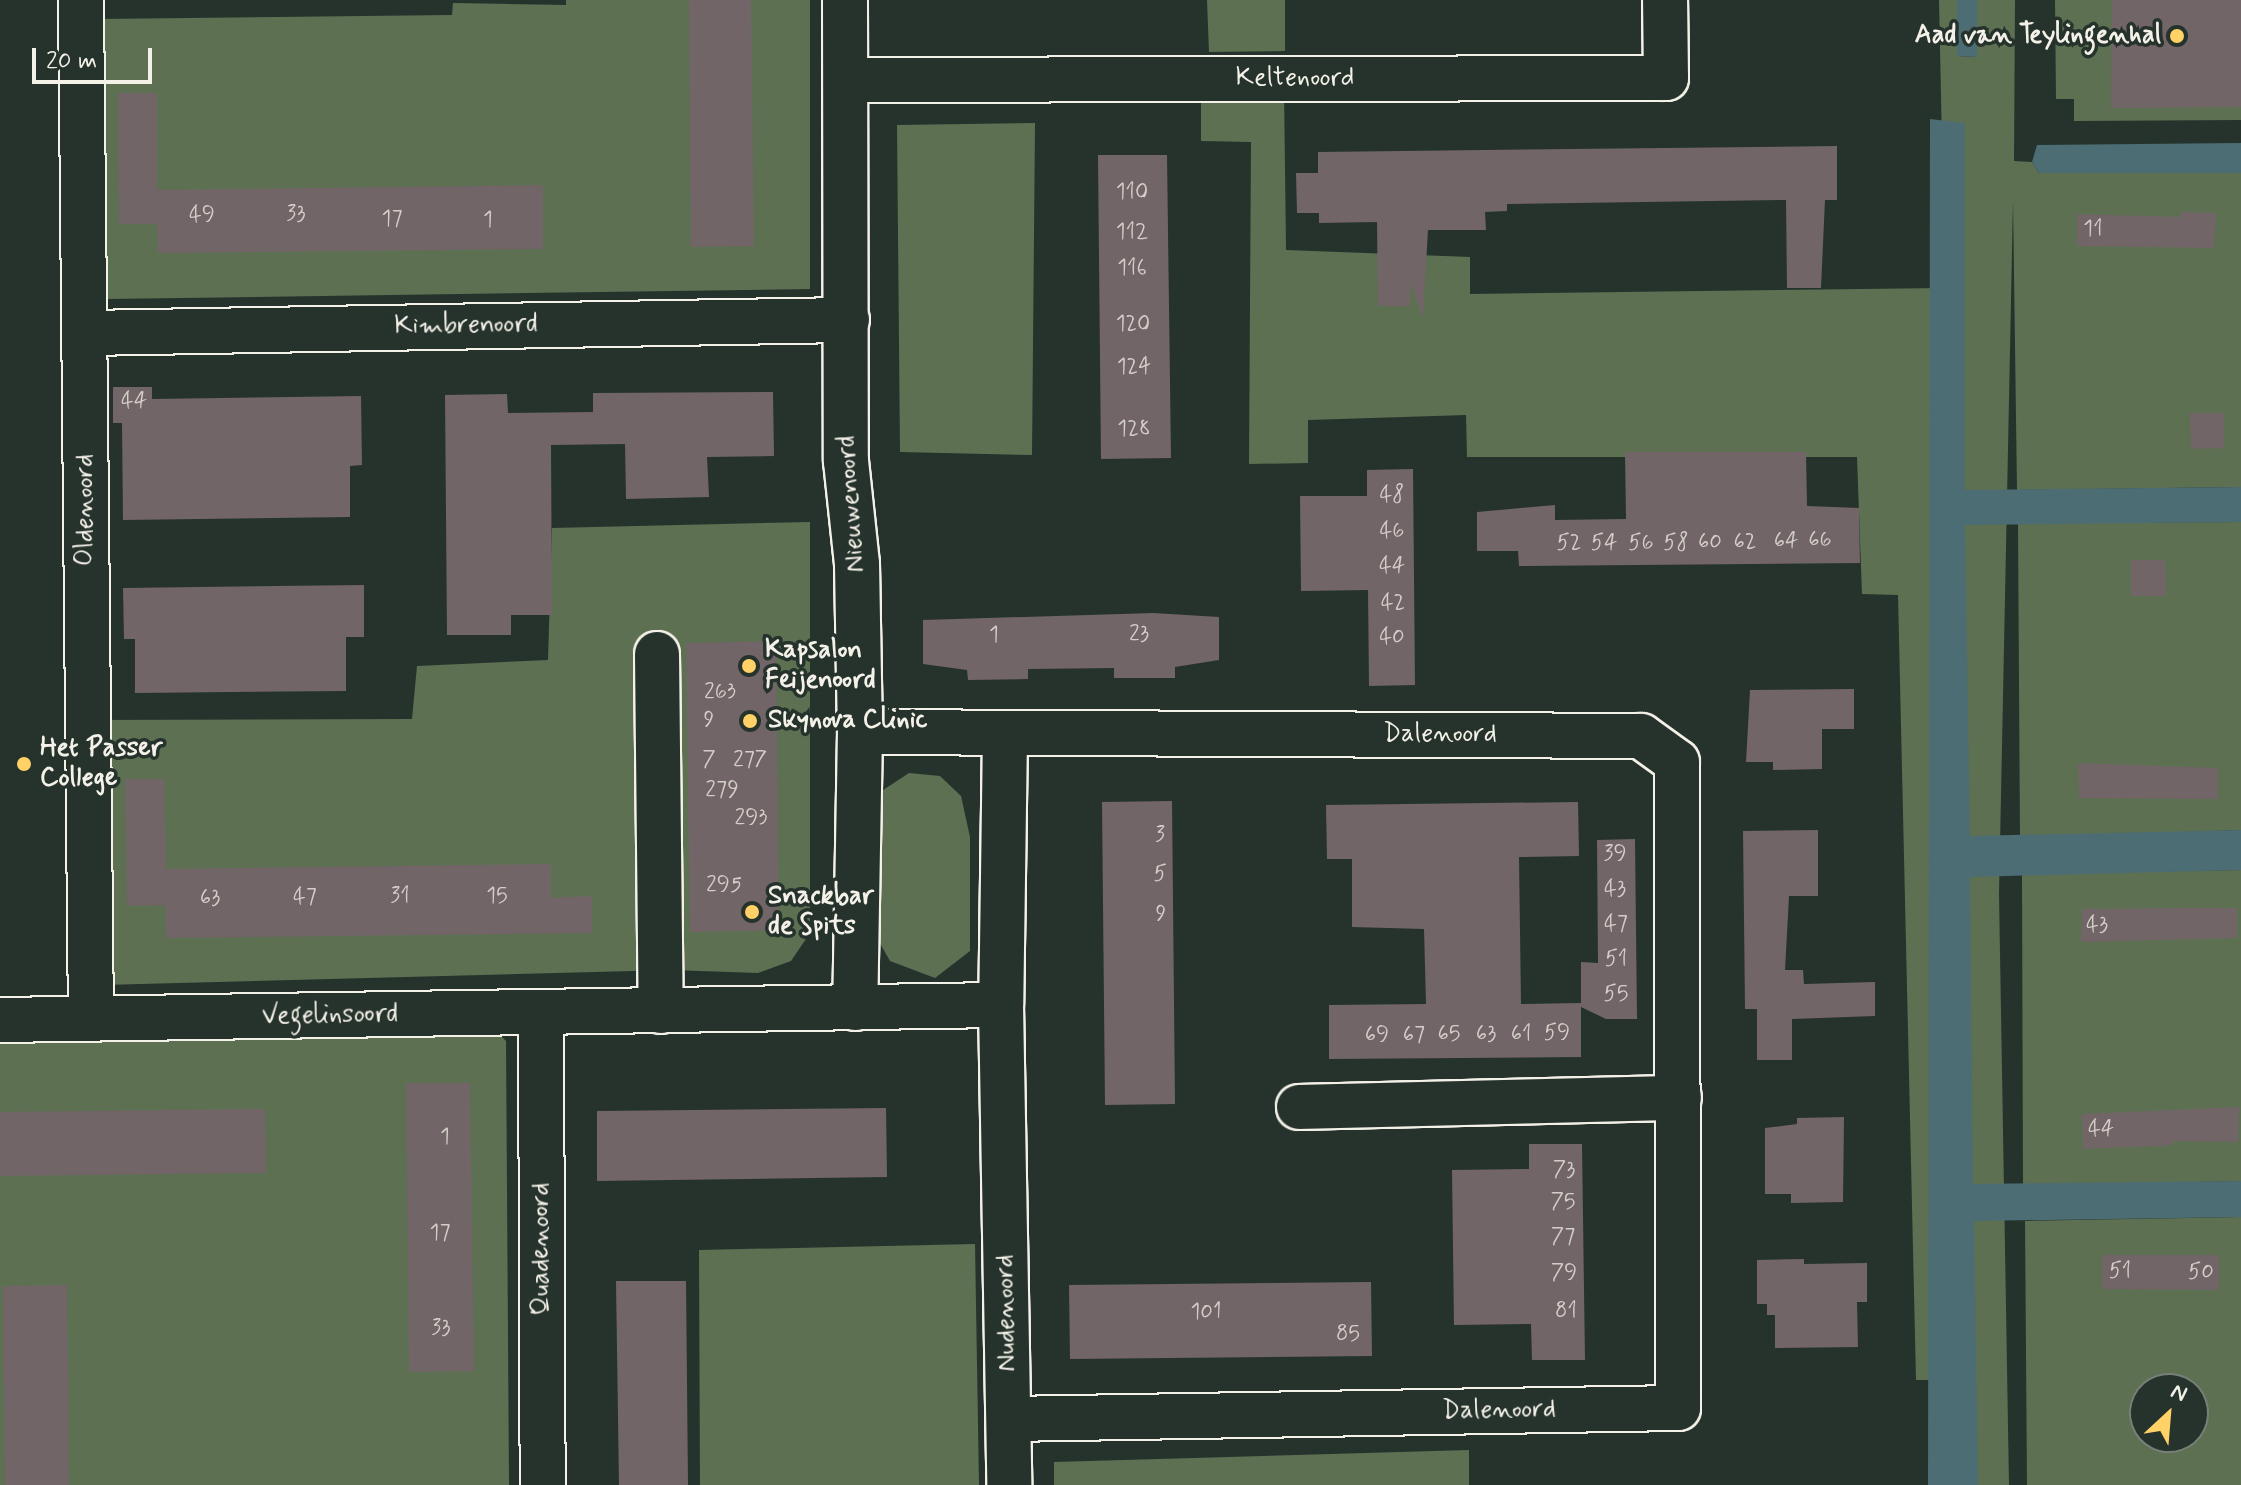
<!DOCTYPE html>
<style>
body{margin:0}
#map{position:relative;width:2241px;height:1485px;overflow:hidden;background:#26332d;font-family:Mynerve,sans-serif}
div>[style]{position:absolute}
[style*='--x']{left:calc(var(--x)*1px);top:calc(var(--y)*1px);width:calc(var(--w)*1px);rotate:calc(var(--a)*1deg)}
.green>*{inset:0;background:#5e7052}
.water>*{inset:0;background:#4c6d73}
.building>*{inset:0;background:#716567}
.roads{filter:drop-shadow(2px 0 #f4f1e8) drop-shadow(-2px 0 #f4f1e8) drop-shadow(0 2px #f4f1e8) drop-shadow(0 -2px #f4f1e8)}
.minor>*{height:44px;margin:-22px;padding:0 22px;transform-origin:22px;border-radius:22px;background:#26332d}
.dots>*{width:22px;height:22px;translate:-50% -50%;box-sizing:border-box;border:4px solid #26332d;border-radius:50%}
span{translate:-50% -50%;white-space:nowrap;text-align:center;line-height:1.15;-webkit-text-stroke:7px #26332d;paint-order:stroke}
.number-label{font-size:22px;color:#d3cec8}
.number-label span{-webkit-text-stroke-width:0}
.poi-label{font-size:26px;color:#f4f1e8;font-weight:700}
.right{translate:-100% -50%;text-align:right}
.left{translate:0 -50%;text-align:left}
.street-label{font-size:26px;color:#f4f1e8}
.north{position:absolute;left:2129px;top:1373px;width:80px;height:80px;box-sizing:border-box;background:#26332d;border:2px solid #787f78;border-radius:50%;rotate:26deg;font-size:22px;font-weight:700;line-height:32px;text-align:center;color:#f4f1e8}
.north::after{content:'';display:block;margin:auto;width:28px;height:36px;background:#ffd166;clip-path:polygon(50% 0,100% 100%,50% 72%,0 100%)}
.scale{position:absolute;left:32px;top:48px;width:120px;height:36px;box-sizing:border-box;border:4px solid #f4f1e8;border-top:0;padding-left:10px;font-size:24px;line-height:28px;white-space:nowrap;color:#f4f1e8;-webkit-text-stroke:6px #26332d;paint-order:stroke}
</style>
<div id="map">
<div class="green">
<div style="clip-path:polygon(566px 0,810px 0,810px 289px,107px 299px,99px 19px,452px 15px,453px 3px,566px 5px)"></div>
<div style="clip-path:polygon(1207px 0,1285px 0,1285px 51px,1209px 52px)"></div>
<div style="clip-path:polygon(1939px 0,1957px 0,1957px 56px,1977px 57px,1977px 0,2015px 0,2014px 161px,2032px 162px,2039px 173px,2241px 173px,2241px 487px,2017px 490px,2013px 201px,1999px 894px,2009px 1485px,1965px 1485px,1963px 1380px,1916px 1380px,1898px 595px,1862px 594px,1857px 457px,1467px 457px,1466px 415px,1308px 420px,1308px 463px,1249px 464px,1251px 142px,1201px 141px,1201px 89px,1284px 88px,1286px 250px,1470px 257px,1470px 294px,1945px 288px)"></div>
<div style="clip-path:polygon(2055px 0,2241px 0,2241px 120px,2074px 121px,2074px 99px,2056px 99px)"></div>
<div style="clip-path:polygon(1035px 123px,1032px 455px,900px 452px,897px 125px)"></div>
<div style="clip-path:polygon(810px 522px,810px 933px,791px 961px,758px 973px,671px 970px,102px 985px,94px 720px,412px 719px,417px 666px,548px 660px,552px 528px)"></div>
<div style="clip-path:polygon(2241px 522px,2241px 830px,2020px 838px,2018px 523px)"></div>
<div style="clip-path:polygon(909px 773px,940px 776px,961px 796px,970px 837px,970px 951px,935px 978px,890px 961px,877px 938px,877px 794px)"></div>
<div style="clip-path:polygon(2241px 870px,2241px 1181px,2023px 1186px,2022px 874px)"></div>
<div style="clip-path:polygon(491px 1026px,506px 1041px,509px 1485px,0 1485px,0 1034px)"></div>
<div style="clip-path:polygon(evenodd,2241px 1217px,2241px 1485px,2027px 1485px,2025px 1221px,2241px 1217px,2145px 1389px,2193px 1389px,2193px 1437px,2145px 1437px,2145px 1389px)"></div>
<div style="clip-path:polygon(975px 1244px,979px 1485px,700px 1485px,699px 1250px)"></div>
<div style="clip-path:polygon(1469px 1450px,1469px 1485px,1054px 1485px,1054px 1462px)"></div>
</div>
<div class="water">
<div style="clip-path:polygon(1957px 0,1977px 0,1977px 57px,1957px 56px)"></div>
<div style="clip-path:polygon(1930px 119px,1965px 123px,1965px 490px,2241px 487px,2241px 522px,1965px 525px,1970px 836px,2241px 830px,2241px 870px,1970px 877px,1973px 1184px,2241px 1181px,2241px 1217px,1974px 1221px,1978px 1485px,1928px 1485px)"></div>
<div style="clip-path:polygon(2241px 143px,2241px 173px,2039px 173px,2032px 162px,2037px 145px)"></div>
</div>
<div class="building">
<div style="clip-path:polygon(689px 0,751px 0,754px 246px,691px 247px)"></div>
<div style="clip-path:polygon(2112px 0,2241px 0,2241px 107px,2111px 108px)"></div>
<div style="clip-path:polygon(118px 93px,157px 93px,157px 190px,543px 185px,543px 249px,158px 253px,157px 224px,119px 224px)"></div>
<div style="clip-path:polygon(1837px 146px,1837px 200px,1825px 200px,1821px 288px,1787px 288px,1786px 200px,1507px 204px,1507px 211px,1485px 212px,1486px 230px,1428px 230px,1423px 318px,1410px 282px,1410px 306px,1378px 306px,1377px 222px,1319px 223px,1319px 213px,1297px 213px,1296px 173px,1318px 173px,1318px 152px)"></div>
<div style="clip-path:polygon(1098px 155px,1167px 155px,1171px 458px,1101px 459px)"></div>
<div style="clip-path:polygon(2181px 212px,2216px 213px,2214px 248px,2077px 246px,2077px 214px,2181px 217px)"></div>
<div style="clip-path:polygon(113px 387px,152px 387px,152px 399px,361px 396px,362px 465px,350px 466px,350px 517px,123px 520px,122px 423px,113px 423px)"></div>
<div style="clip-path:polygon(773px 392px,774px 456px,707px 457px,709px 497px,626px 499px,625px 444px,551px 445px,552px 615px,511px 615px,511px 635px,447px 635px,445px 395px,507px 394px,508px 413px,593px 412px,593px 393px)"></div>
<div style="clip-path:polygon(2190px 413px,2224px 413px,2224px 448px,2191px 449px)"></div>
<div style="clip-path:polygon(1625px 452px,1806px 452px,1807px 506px,1859px 508px,1860px 563px,1519px 566px,1518px 551px,1477px 551px,1477px 512px,1555px 505px,1555px 520px,1626px 519px)"></div>
<div style="clip-path:polygon(1413px 469px,1415px 685px,1369px 686px,1368px 590px,1301px 591px,1300px 496px,1367px 496px,1367px 470px)"></div>
<div style="clip-path:polygon(2131px 560px,2165px 560px,2166px 596px,2131px 596px)"></div>
<div style="clip-path:polygon(364px 585px,364px 637px,346px 637px,346px 691px,135px 693px,135px 639px,124px 639px,123px 588px)"></div>
<div style="clip-path:polygon(1153px 613px,1219px 617px,1219px 660px,1175px 667px,1175px 678px,1114px 678px,1114px 668px,1028px 669px,1028px 679px,968px 680px,967px 670px,923px 664px,923px 620px)"></div>
<div style="clip-path:polygon(776px 641px,779px 930px,690px 932px,686px 643px)"></div>
<div style="clip-path:polygon(1854px 689px,1854px 729px,1822px 729px,1822px 769px,1773px 770px,1773px 762px,1746px 762px,1750px 690px)"></div>
<div style="clip-path:polygon(2078px 763px,2218px 768px,2218px 799px,2079px 798px)"></div>
<div style="clip-path:polygon(125px 779px,164px 779px,166px 869px,551px 864px,551px 898px,592px 896px,592px 933px,166px 938px,165px 905px,127px 906px)"></div>
<div style="clip-path:polygon(1172px 801px,1175px 1104px,1105px 1105px,1102px 802px)"></div>
<div style="clip-path:polygon(1578px 802px,1579px 856px,1519px 857px,1521px 1004px,1581px 1003px,1581px 962px,1598px 963px,1597px 840px,1635px 839px,1637px 1019px,1606px 1019px,1581px 1007px,1581px 1057px,1329px 1059px,1329px 1005px,1426px 1004px,1424px 929px,1352px 927px,1352px 859px,1327px 859px,1326px 805px)"></div>
<div style="clip-path:polygon(1818px 830px,1818px 896px,1789px 896px,1785px 970px,1803px 970px,1804px 984px,1875px 982px,1875px 1016px,1792px 1019px,1792px 1060px,1757px 1060px,1757px 1009px,1745px 1009px,1743px 831px)"></div>
<div style="clip-path:polygon(2184px 908px,2237px 908px,2237px 938px,2081px 942px,2082px 909px)"></div>
<div style="clip-path:polygon(406px 1083px,470px 1083px,474px 1371px,409px 1372px)"></div>
<div style="clip-path:polygon(2239px 1107px,2238px 1142px,2173px 1141px,2173px 1145px,2083px 1149px,2082px 1114px)"></div>
<div style="clip-path:polygon(886px 1108px,887px 1177px,597px 1181px,597px 1111px)"></div>
<div style="clip-path:polygon(265px 1109px,266px 1173px,0 1176px,0 1112px)"></div>
<div style="clip-path:polygon(1844px 1117px,1843px 1202px,1791px 1203px,1791px 1194px,1765px 1194px,1765px 1128px,1797px 1124px,1797px 1118px)"></div>
<div style="clip-path:polygon(1529px 1144px,1582px 1144px,1585px 1360px,1532px 1360px,1531px 1324px,1454px 1325px,1452px 1170px,1529px 1169px)"></div>
<div style="clip-path:polygon(2102px 1255px,2219px 1255px,2219px 1290px,2102px 1289px)"></div>
<div style="clip-path:polygon(1804px 1259px,1804px 1264px,1867px 1263px,1867px 1302px,1857px 1302px,1858px 1347px,1775px 1348px,1775px 1315px,1767px 1315px,1767px 1304px,1757px 1304px,1757px 1260px)"></div>
<div style="clip-path:polygon(616px 1281px,686px 1281px,688px 1485px,619px 1485px)"></div>
<div style="clip-path:polygon(1371px 1282px,1372px 1356px,1070px 1359px,1069px 1285px)"></div>
<div style="clip-path:polygon(67px 1285px,69px 1485px,5px 1485px,3px 1286px)"></div>
</div>
<div class="roads">
<div class="minor">
<div style="--x:81;--y:0;--w:1019;--a:89.44"></div>
<div style="--x:845;--y:0;--w:461;--a:89.9"></div>
<div style="--x:846;--y:461;--w:104;--a:83.9"></div>
<div style="--x:857;--y:564;--w:168;--a:89"></div>
<div style="--x:860;--y:732;--w:276;--a:91"></div>
<div style="--x:847;--y:80;--w:819;--a:-0.14"></div>
<div style="--x:1666;--y:78;--w:78;--a:-90.7"></div>
<div style="--x:86;--y:333;--w:761;--a:-0.98"></div>
<div style="--x:657;--y:654;--w:357;--a:89.4"></div>
<div style="--x:860;--y:732;--w:781;--a:0.29"></div>
<div style="--x:1641;--y:736;--w:44;--a:35.8"></div>
<div style="--x:1677;--y:762;--w:646;--a:89.91"></div>
<div style="--x:1678;--y:1408;--w:669;--a:179.06"></div>
<div style="--x:1005;--y:734;--w:271;--a:90.8"></div>
<div style="--x:1001;--y:1005;--w:480;--a:89"></div>
<div style="--x:541;--y:1012;--w:473;--a:89.8"></div>
<div style="--x:0;--y:1020;--w:1001;--a:-0.86"></div>
<div style="--x:1299;--y:1107;--w:380;--a:-1.4"></div>
</div>
</div>
<div class="dots">
<div style="left:2177px;top:36px;background:#ffd166"></div>
<div style="left:749px;top:666px;background:#ffd166"></div>
<div style="left:750px;top:721px;background:#ffd166"></div>
<div style="left:24px;top:764px;background:#ffd166"></div>
<div style="left:752px;top:912px;background:#ffd166"></div>
</div>
<div class="number-label">
<span style="left:1132px;top:193px">110</span>
<span style="left:296px;top:215px">33</span>
<span style="left:202px;top:216px">49</span>
<span style="left:392px;top:220px">17</span>
<span style="left:488px;top:221px">1</span>
<span style="left:2093px;top:230px">11</span>
<span style="left:1132px;top:233px">112</span>
<span style="left:1132px;top:269px">116</span>
<span style="left:1133px;top:325px">120</span>
<span style="left:1134px;top:368px">124</span>
<span style="left:134px;top:402px">44</span>
<span style="left:1134px;top:430px">128</span>
<span style="left:1392px;top:496px">48</span>
<span style="left:1392px;top:532px">46</span>
<span style="left:1820px;top:541px">66</span>
<span style="left:1786px;top:542px">64</span>
<span style="left:1710px;top:543px">60</span>
<span style="left:1745px;top:543px">62</span>
<span style="left:1569px;top:544px">52</span>
<span style="left:1604px;top:544px">54</span>
<span style="left:1641px;top:544px">56</span>
<span style="left:1676px;top:544px">58</span>
<span style="left:1392px;top:567px">44</span>
<span style="left:1393px;top:604px">42</span>
<span style="left:1139px;top:635px">23</span>
<span style="left:994px;top:636px">1</span>
<span style="left:1392px;top:638px">40</span>
<span style="left:720px;top:693px">263</span>
<span style="left:709px;top:721px">9</span>
<span style="left:709px;top:761px">7</span>
<span style="left:750px;top:761px">277</span>
<span style="left:722px;top:791px">279</span>
<span style="left:751px;top:819px">293</span>
<span style="left:1160px;top:836px">3</span>
<span style="left:1615px;top:855px">39</span>
<span style="left:1160px;top:875px">5</span>
<span style="left:724px;top:886px">295</span>
<span style="left:1615px;top:890px">43</span>
<span style="left:400px;top:897px">31</span>
<span style="left:497px;top:897px">15</span>
<span style="left:305px;top:898px">47</span>
<span style="left:210px;top:899px">63</span>
<span style="left:1161px;top:915px">9</span>
<span style="left:1616px;top:925px">47</span>
<span style="left:2097px;top:926px">43</span>
<span style="left:1616px;top:960px">51</span>
<span style="left:1616px;top:995px">55</span>
<span style="left:1557px;top:1034px">59</span>
<span style="left:1449px;top:1035px">65</span>
<span style="left:1486px;top:1035px">63</span>
<span style="left:1521px;top:1035px">61</span>
<span style="left:1377px;top:1036px">69</span>
<span style="left:1414px;top:1036px">67</span>
<span style="left:2101px;top:1130px">44</span>
<span style="left:445px;top:1138px">1</span>
<span style="left:1564px;top:1171px">73</span>
<span style="left:1563px;top:1203px">75</span>
<span style="left:440px;top:1234px">17</span>
<span style="left:1563px;top:1238px">77</span>
<span style="left:2120px;top:1272px">51</span>
<span style="left:2201px;top:1273px">50</span>
<span style="left:1564px;top:1274px">79</span>
<span style="left:1566px;top:1312px">81</span>
<span style="left:1206px;top:1313px">101</span>
<span style="left:441px;top:1329px">33</span>
<span style="left:1348px;top:1335px">85</span>
</div>
<div class="poi-label">
<span class="right" style="left:2161px;top:36px">Aad van Teylingenhal</span>
<span class="left" style="left:765px;top:666px">Kapsalon<br>Feijenoord</span>
<span class="left" style="left:768px;top:721px">Skynova Clinic</span>
<span class="left" style="left:40px;top:764px">Het Passer<br>College</span>
<span class="left" style="left:768px;top:912px">Snackbar<br>de Spits</span>
</div>
<div class="street-label">
<span style="left:1295px;top:79px">Keltenoord</span>
<span style="left:466px;top:326px;rotate:-1deg">Kimbrenoord</span>
<span style="left:852px;top:504px;rotate:-94deg">Nieuwenoord</span>
<span style="left:86px;top:510px;rotate:-90deg">Oldenoord</span>
<span style="left:1440px;top:735px">Dalenoord</span>
<span style="left:330px;top:1016px;rotate:-1deg">Vegelinsoord</span>
<span style="left:542px;top:1249px;rotate:-90deg">Quadenoord</span>
<span style="left:1007px;top:1313px;rotate:-91deg">Nudenoord</span>
<span style="left:1499px;top:1411px;rotate:-1deg">Dalenoord</span>
</div>
<div class="north">N</div>
<div class="scale">20 m</div>
</div>
